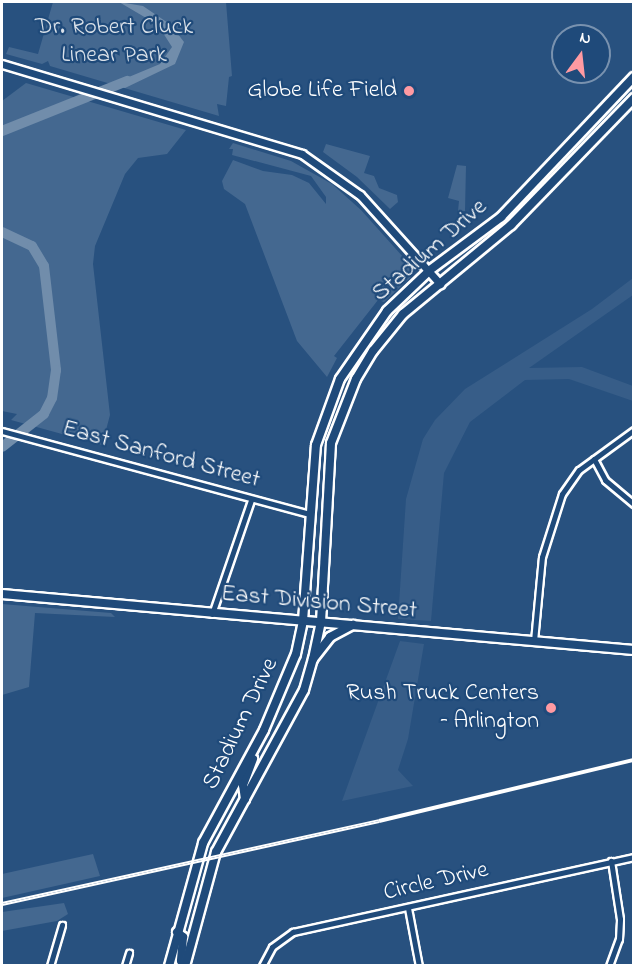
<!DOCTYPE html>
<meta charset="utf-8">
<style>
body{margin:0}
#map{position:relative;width:635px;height:967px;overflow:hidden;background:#28517f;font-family:"Indie Flower",sans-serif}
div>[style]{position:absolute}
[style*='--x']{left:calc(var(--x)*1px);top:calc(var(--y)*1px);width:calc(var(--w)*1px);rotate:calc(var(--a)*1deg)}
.built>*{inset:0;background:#375d88}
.green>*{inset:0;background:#446890}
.water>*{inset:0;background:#718dab}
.river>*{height:10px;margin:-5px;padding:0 5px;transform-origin:5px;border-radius:5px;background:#718dab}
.roads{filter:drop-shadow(2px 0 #fff) drop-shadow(-2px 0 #fff) drop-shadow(0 2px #fff) drop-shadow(0 -2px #fff)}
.minor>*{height:5px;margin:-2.5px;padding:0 2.5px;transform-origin:2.5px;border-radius:2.5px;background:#1f4a7a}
.tertiary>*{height:7px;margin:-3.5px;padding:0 3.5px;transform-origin:3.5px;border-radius:3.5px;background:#1f4a7a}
.secondary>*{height:8px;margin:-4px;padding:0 4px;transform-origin:4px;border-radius:4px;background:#1f4a7a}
.primary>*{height:8px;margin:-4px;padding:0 4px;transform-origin:4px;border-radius:4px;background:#1f4a7a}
.rail>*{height:4px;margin-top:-2px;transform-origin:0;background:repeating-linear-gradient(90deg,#1f4a7a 0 4.5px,#fff 0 9px);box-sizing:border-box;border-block:2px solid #fff}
.dots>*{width:16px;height:16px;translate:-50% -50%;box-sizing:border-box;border:3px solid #1f4a7a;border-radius:50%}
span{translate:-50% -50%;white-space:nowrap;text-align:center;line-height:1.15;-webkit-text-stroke:4.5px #1f4a7a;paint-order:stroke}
.park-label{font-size:24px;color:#dae1e9}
.poi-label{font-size:24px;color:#fff}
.right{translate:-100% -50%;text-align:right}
.street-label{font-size:24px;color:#fff}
.frame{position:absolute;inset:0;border:3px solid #fff;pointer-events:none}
.north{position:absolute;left:551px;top:24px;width:60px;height:60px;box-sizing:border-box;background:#1f4a7a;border:2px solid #7992af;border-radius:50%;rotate:15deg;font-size:16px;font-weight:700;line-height:24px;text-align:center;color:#fff}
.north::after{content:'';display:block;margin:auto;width:21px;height:27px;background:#ff9aa2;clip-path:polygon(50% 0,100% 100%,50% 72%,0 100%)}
</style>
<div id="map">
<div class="built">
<div style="clip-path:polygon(633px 278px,633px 295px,529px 368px,582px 367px,633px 386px,633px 401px,569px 379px,525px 380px,470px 422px,444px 473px,431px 621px,398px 619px,406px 499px,423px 439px,435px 420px,465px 389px,592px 309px)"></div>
<div style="clip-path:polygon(400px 641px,424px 644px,408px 739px,398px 770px,413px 786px,342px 801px)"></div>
</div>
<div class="green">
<div style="clip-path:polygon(53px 2px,226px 2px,232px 76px,229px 77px,226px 106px,217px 104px,219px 116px,50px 66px,48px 61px,42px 64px,6px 54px,9px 47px,38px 54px)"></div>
<div style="clip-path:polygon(26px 83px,186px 130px,167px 154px,138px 158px,125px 174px,95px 246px,93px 264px,110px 415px,102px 445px,11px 420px,17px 414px,2px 411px,2px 101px)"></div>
<div style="clip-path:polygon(233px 143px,291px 161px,332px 184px,361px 210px,412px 267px,411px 277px,384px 302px,378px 300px,334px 356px,337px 358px,327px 377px,297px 341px,245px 204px,224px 189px,222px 181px,233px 160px,263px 171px,292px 175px,309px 183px,326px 204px,326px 197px,311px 176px,232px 155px,233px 149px,229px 149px)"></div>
<div style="clip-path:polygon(326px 144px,370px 156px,364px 173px,374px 176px,379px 188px,397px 195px,398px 202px,390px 209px,357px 177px,323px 152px)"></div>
<div style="clip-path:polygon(457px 165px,466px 166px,465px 211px,458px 211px,459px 201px,448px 198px)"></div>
<div style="clip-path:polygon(2px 604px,111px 613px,115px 617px,35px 613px,29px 687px,2px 695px)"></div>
<div style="clip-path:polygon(93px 854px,100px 876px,2px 898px,2px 874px)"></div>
<div style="clip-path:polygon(64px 903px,68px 914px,57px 921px,2px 931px,2px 912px)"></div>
</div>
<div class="water">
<div style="clip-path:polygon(119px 2px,143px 6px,171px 25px,184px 42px,175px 64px,125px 88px,112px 84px,160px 64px,172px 47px,158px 25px)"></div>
</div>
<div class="river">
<div style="--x:2;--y:131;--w:135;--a:-21.8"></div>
<div style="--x:2;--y:232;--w:33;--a:25"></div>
<div style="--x:32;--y:246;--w:23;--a:59"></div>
<div style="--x:44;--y:266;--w:105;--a:83.4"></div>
<div style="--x:56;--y:370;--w:28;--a:98"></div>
<div style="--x:52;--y:398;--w:18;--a:117"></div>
<div style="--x:44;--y:414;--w:53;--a:141.8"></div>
</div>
<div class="roads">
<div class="minor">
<div style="--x:2;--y:431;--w:319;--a:15.1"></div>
<div style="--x:594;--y:459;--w:24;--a:62"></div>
<div style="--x:605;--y:480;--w:38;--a:40"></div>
<div style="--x:212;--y:614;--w:120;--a:-71.1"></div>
<div style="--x:534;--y:641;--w:84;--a:-84.6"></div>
<div style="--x:542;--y:557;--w:66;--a:-72.4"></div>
<div style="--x:562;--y:494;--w:29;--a:-55"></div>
<div style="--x:579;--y:470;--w:68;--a:-36"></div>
<div style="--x:408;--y:908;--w:59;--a:79.3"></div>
<div style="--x:50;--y:966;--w:43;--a:-73.7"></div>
<div style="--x:125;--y:966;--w:14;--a:-73"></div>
<div style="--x:262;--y:966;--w:21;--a:-62"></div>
<div style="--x:272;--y:947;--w:26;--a:-36"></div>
<div style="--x:293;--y:932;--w:349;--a:-12.4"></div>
<div style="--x:609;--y:966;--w:29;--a:-70"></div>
<div style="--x:619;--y:939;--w:20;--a:-87"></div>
<div style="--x:620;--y:919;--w:59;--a:-98.8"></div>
</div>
<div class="tertiary">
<div style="--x:2;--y:64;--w:313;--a:16.7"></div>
<div style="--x:302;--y:154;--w:71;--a:35.3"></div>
<div style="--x:360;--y:195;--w:120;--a:48"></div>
</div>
<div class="secondary">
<div style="--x:245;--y:799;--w:14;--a:-98"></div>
<div style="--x:243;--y:785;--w:28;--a:-69"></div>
<div style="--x:177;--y:932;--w:8;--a:40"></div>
<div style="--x:183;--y:937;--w:24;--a:95"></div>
<div style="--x:169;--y:966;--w:128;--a:-74.5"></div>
<div style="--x:203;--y:843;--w:128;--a:-61.6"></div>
<div style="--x:264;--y:730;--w:82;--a:-67.2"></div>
<div style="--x:296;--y:654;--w:34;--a:-78"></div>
<div style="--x:303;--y:621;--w:176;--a:-85.8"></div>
<div style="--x:316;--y:445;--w:70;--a:-70"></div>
<div style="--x:340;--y:379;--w:83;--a:-55.3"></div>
<div style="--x:387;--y:311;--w:59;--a:-43.6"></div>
<div style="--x:430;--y:270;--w:89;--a:-36.7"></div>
<div style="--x:501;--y:217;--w:193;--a:-46.5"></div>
<div style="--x:185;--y:966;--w:118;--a:-74.8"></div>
<div style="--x:216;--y:852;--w:184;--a:-61.5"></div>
<div style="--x:304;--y:690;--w:32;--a:-74"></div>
<div style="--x:313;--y:659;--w:38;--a:-78"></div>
<div style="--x:321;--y:622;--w:179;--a:-86.8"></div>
<div style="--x:331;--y:443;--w:69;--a:-68.7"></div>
<div style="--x:356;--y:379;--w:33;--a:-59"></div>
<div style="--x:373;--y:351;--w:48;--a:-51"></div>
<div style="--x:403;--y:314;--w:140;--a:-39.5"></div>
<div style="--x:511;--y:225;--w:177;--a:-45.9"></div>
</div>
<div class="primary">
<div style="--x:2;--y:594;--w:634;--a:5.06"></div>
<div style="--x:313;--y:659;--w:28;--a:-52"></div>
<div style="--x:330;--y:637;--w:26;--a:-28"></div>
</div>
</div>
<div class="rail">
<div style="--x:2;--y:904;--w:386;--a:-12.4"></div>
<div style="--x:379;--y:821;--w:262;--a:-13.5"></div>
</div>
<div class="dots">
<div style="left:409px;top:91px;background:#ff9aa2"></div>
<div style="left:551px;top:708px;background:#ff9aa2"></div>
</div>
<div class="park-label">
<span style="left:114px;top:42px">Dr. Robert Cluck<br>Linear Park</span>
</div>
<div class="poi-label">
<span class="right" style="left:397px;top:91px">Globe Life Field</span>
<span class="right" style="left:539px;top:708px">Rush Truck Centers<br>– Arlington</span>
</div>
<div class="street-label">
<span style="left:430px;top:251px;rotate:-41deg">Stadium Drive</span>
<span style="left:161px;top:455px;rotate:15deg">East Sanford Street</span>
<span style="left:319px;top:603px;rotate:5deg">East Division Street</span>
<span style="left:241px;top:724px;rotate:-64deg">Stadium Drive</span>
<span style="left:436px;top:882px;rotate:-13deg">Circle Drive</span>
</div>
<div class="frame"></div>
<div class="north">N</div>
</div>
